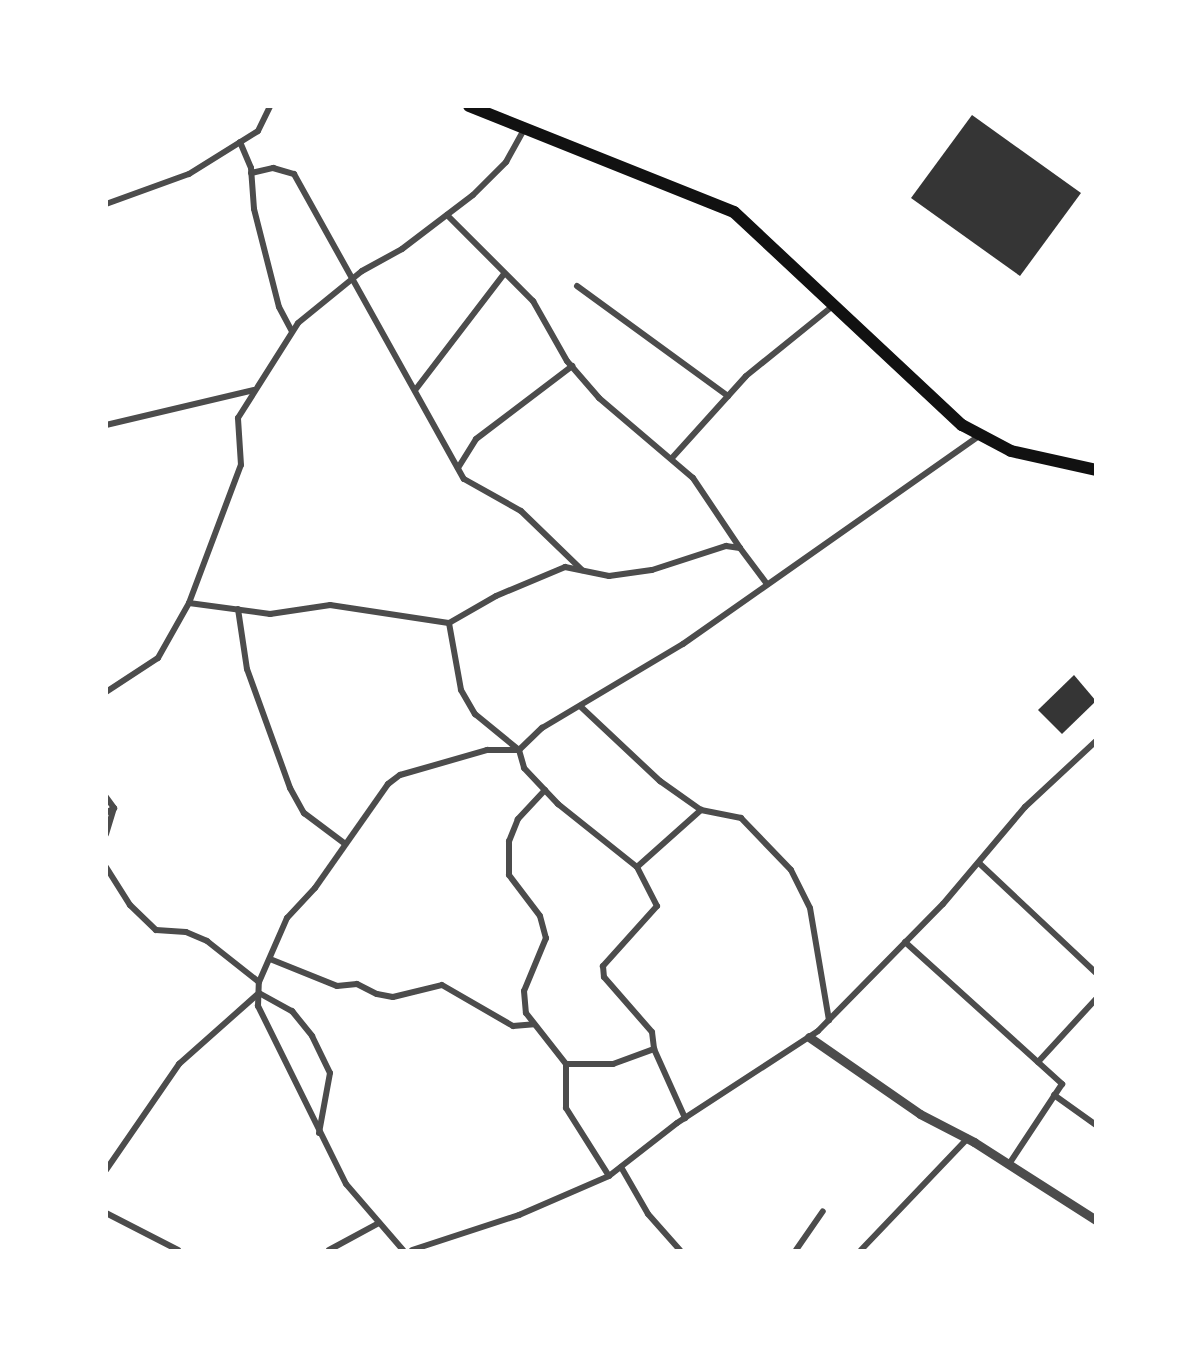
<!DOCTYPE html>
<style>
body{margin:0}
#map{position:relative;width:1202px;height:1357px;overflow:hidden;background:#fff;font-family:"Work Sans",sans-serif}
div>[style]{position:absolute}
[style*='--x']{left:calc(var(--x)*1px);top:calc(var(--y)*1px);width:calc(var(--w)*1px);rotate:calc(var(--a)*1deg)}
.building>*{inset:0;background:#353535}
.minor>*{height:6px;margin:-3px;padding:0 3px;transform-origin:3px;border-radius:3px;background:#4c4c4c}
.tertiary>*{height:9px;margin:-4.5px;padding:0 4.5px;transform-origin:4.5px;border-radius:4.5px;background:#4c4c4c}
.primary>*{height:12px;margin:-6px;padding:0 6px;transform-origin:6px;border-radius:6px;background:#111}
span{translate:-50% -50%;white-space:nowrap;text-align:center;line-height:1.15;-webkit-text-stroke:6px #fff;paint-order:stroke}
.frame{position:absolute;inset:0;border:108px solid #fff;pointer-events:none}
</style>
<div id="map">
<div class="building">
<div style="clip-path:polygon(972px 115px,1081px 193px,1020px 276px,911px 198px)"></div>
<div style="clip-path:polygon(1074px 675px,1096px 701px,1062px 734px,1038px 710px)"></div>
</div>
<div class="minor">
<div style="--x:240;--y:142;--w:28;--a:67"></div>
<div style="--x:251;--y:168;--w:41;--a:85.8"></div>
<div style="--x:254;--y:209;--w:101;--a:75.7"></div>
<div style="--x:279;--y:307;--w:27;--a:62"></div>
<div style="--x:251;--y:173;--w:23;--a:-13"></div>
<div style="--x:273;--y:168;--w:22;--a:16"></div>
<div style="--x:294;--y:174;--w:349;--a:60.9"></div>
<div style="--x:464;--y:479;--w:65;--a:29.3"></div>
<div style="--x:521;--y:511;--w:85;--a:44"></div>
<div style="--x:106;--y:204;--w:88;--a:-19.9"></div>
<div style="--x:189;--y:174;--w:81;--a:-31.9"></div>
<div style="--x:258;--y:131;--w:28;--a:-64"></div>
<div style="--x:447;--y:215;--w:122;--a:45"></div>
<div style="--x:533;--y:301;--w:69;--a:60.5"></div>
<div style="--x:567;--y:361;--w:49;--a:49.1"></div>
<div style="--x:599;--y:398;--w:123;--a:40.4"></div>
<div style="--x:693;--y:478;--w:84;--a:56.1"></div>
<div style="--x:577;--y:286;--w:187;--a:36.1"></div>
<div style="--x:416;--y:389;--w:145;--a:-52.6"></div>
<div style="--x:106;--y:425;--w:152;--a:-13.3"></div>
<div style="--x:672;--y:458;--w:110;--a:-47.9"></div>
<div style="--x:746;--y:376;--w:113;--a:-38.9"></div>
<div style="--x:458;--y:468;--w:34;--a:-58"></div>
<div style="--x:476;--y:439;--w:121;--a:-37.2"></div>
<div style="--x:189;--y:603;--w:82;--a:7.7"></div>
<div style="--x:270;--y:614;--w:61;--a:-8.5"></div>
<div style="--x:330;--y:605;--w:120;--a:8.6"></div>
<div style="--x:449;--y:623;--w:68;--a:79.8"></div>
<div style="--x:461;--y:690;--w:28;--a:60"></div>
<div style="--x:475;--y:714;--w:57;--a:39.3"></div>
<div style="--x:519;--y:750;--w:32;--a:-44"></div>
<div style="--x:542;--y:728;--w:164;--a:-30.8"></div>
<div style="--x:683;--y:644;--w:363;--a:-35.1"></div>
<div style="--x:238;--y:609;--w:61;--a:81.5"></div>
<div style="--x:247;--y:669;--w:127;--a:70.1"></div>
<div style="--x:290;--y:788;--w:29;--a:61"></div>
<div style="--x:304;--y:813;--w:50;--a:36.9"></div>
<div style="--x:449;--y:623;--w:54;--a:-29.9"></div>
<div style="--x:496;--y:596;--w:75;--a:-22.8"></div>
<div style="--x:565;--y:567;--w:45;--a:11.6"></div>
<div style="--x:609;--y:576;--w:43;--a:-7.9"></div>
<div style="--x:652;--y:570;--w:78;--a:-18"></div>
<div style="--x:726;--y:546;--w:14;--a:8"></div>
<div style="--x:740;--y:548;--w:45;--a:53.1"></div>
<div style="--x:106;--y:692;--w:62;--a:-33.2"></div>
<div style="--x:158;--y:658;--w:63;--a:-60.6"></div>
<div style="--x:189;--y:603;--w:147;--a:-69.4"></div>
<div style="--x:241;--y:465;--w:47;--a:-93.7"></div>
<div style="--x:238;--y:418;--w:112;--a:-57.7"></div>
<div style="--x:298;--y:323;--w:82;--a:-39.1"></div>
<div style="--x:362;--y:271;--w:46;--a:-28.8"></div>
<div style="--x:402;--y:249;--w:89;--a:-37.3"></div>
<div style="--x:473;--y:195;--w:47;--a:-45"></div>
<div style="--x:506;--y:162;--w:38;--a:-61"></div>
<div style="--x:580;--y:706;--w:110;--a:43.2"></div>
<div style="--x:660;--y:781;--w:50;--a:35.3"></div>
<div style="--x:701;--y:810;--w:41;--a:11.3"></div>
<div style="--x:741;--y:818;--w:72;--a:46.1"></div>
<div style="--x:791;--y:870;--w:42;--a:63.4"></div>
<div style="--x:810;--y:908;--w:114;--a:80.4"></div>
<div style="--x:545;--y:790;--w:40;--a:133"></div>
<div style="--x:518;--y:819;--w:24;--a:112"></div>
<div style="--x:509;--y:841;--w:34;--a:90"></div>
<div style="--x:509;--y:875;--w:51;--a:52.9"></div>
<div style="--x:540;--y:916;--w:23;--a:75"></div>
<div style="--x:546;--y:938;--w:57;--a:112.5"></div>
<div style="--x:524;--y:991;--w:22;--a:85"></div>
<div style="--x:526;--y:1013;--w:65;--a:51.9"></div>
<div style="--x:566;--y:1064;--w:44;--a:90"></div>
<div style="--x:566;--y:1108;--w:80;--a:57.7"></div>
<div style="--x:106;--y:797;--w:14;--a:54"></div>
<div style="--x:114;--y:808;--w:9;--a:148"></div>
<div style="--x:106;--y:834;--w:27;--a:-73"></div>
<div style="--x:979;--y:863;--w:161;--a:43.2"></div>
<div style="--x:106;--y:867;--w:45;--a:57.7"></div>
<div style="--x:130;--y:905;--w:36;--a:44"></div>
<div style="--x:156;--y:930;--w:30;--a:4"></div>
<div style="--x:186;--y:932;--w:23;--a:23"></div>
<div style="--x:207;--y:941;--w:66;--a:38.3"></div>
<div style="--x:637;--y:867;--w:44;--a:62.9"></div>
<div style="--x:657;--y:906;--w:81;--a:132"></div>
<div style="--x:603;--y:966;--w:11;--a:85"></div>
<div style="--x:604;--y:977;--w:73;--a:48.9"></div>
<div style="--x:652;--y:1032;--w:17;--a:83"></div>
<div style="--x:654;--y:1049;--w:76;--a:65.8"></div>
<div style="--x:905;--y:942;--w:212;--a:42.1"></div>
<div style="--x:1062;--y:1084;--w:96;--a:123.5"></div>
<div style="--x:270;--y:959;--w:72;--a:21.9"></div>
<div style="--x:337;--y:986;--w:20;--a:-6"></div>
<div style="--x:357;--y:984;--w:22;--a:27"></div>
<div style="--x:377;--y:994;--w:16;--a:11"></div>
<div style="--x:393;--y:997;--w:50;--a:-13.8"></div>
<div style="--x:442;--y:985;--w:82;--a:30"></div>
<div style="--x:513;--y:1026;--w:21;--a:-5"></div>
<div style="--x:1038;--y:1062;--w:86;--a:-47.4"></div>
<div style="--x:566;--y:1064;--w:47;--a:0"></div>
<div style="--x:613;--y:1064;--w:44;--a:-20.1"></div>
<div style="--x:1054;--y:1095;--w:52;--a:35.5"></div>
<div style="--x:621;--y:1167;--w:54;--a:60.1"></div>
<div style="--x:648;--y:1214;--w:48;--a:48.4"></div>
<div style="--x:106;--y:1170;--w:129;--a:-55.4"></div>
<div style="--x:179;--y:1064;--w:107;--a:-41.6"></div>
<div style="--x:259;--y:993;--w:38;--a:29"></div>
<div style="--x:292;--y:1011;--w:32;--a:51"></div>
<div style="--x:312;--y:1036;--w:41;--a:64.1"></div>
<div style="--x:330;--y:1073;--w:61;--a:100.4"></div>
<div style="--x:106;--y:1213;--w:81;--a:27.2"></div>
<div style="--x:329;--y:1250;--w:57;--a:-28.4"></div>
<div style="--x:403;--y:1250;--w:87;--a:-130.8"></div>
<div style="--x:346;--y:1184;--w:199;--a:-116.3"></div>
<div style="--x:258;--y:1006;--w:24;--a:-88"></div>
<div style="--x:259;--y:982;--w:70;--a:-66.4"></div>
<div style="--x:287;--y:918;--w:41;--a:-47"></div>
<div style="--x:315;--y:888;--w:127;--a:-54.9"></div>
<div style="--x:388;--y:784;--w:15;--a:-37"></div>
<div style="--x:400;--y:775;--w:91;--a:-16"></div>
<div style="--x:487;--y:750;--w:32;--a:0"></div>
<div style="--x:519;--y:750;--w:19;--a:74"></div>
<div style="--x:524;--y:768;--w:50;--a:46.6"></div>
<div style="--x:558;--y:804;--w:101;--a:38.6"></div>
<div style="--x:637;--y:867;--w:86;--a:-41.7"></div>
<div style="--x:412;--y:1250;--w:113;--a:-18.1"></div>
<div style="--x:519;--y:1215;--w:98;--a:-23.4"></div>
<div style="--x:609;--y:1176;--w:86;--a:-37.9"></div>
<div style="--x:677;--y:1123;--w:168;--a:-33.1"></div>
<div style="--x:818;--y:1031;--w:178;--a:-45.5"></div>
<div style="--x:943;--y:904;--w:127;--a:-49.8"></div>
<div style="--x:1025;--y:807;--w:97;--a:-42.9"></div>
<div style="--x:796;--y:1250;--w:47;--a:-55.3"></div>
<div style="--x:861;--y:1250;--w:155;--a:-46.3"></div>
</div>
<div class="tertiary">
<div style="--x:809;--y:1037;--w:135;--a:34.7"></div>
<div style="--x:920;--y:1114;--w:61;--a:27.4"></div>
<div style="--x:974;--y:1142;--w:145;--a:32.6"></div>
</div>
<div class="primary">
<div style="--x:469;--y:106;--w:285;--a:21.8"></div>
<div style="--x:734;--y:212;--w:312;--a:43.1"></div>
<div style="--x:962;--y:425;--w:55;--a:28"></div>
<div style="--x:1011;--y:451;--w:87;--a:12.6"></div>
</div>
<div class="frame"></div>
</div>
